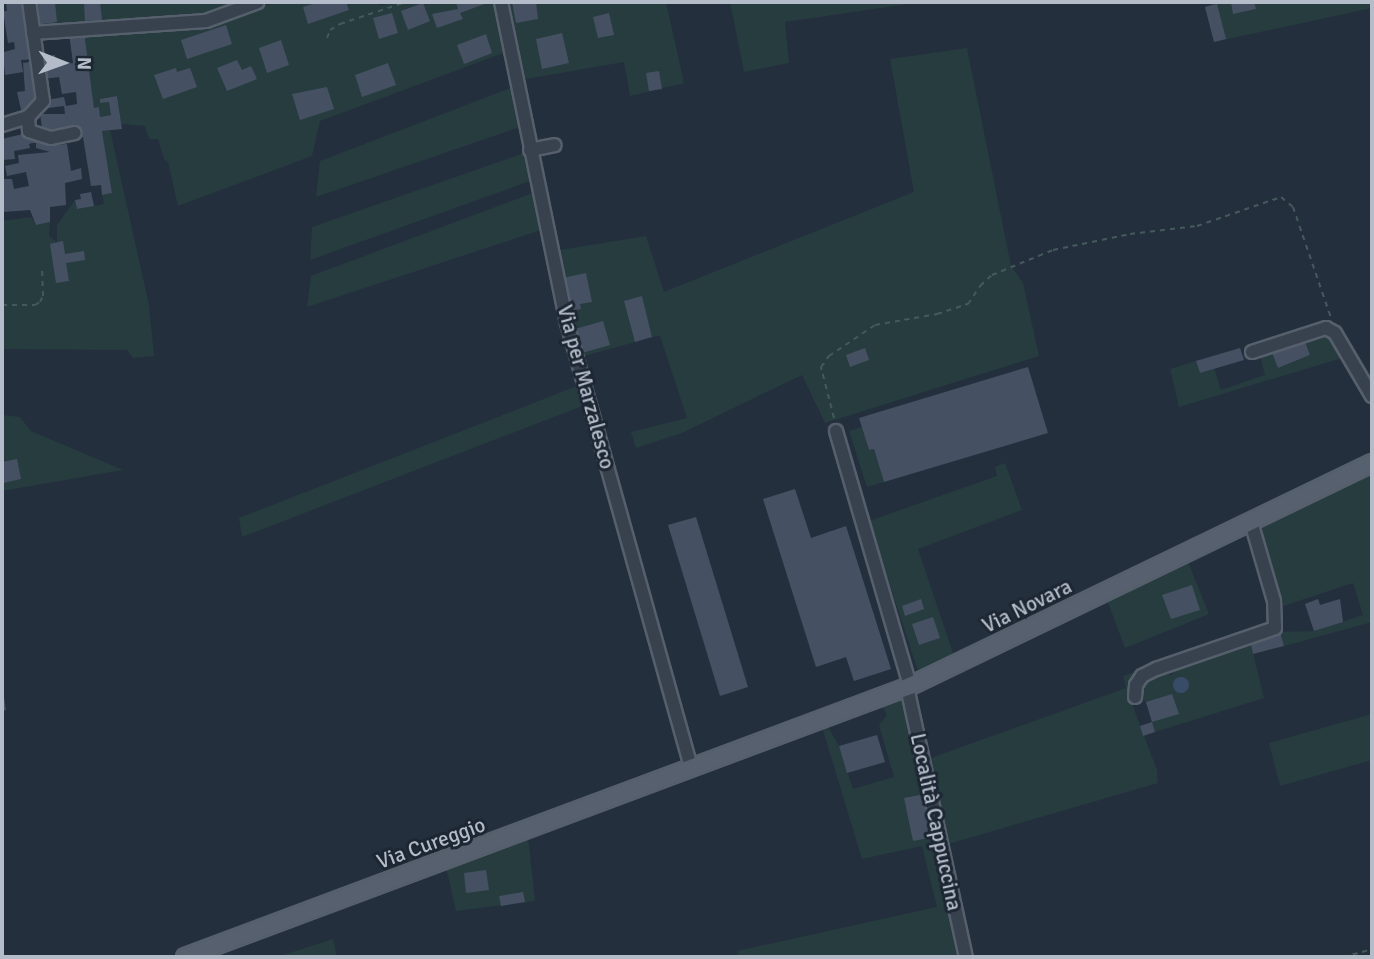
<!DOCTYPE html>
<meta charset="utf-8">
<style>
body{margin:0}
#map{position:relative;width:1374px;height:959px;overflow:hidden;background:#242f3e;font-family:Signika,sans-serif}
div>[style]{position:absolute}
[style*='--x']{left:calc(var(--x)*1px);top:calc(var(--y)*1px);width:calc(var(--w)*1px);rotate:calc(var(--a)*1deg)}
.green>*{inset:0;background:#263c3f}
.water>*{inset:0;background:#394c67}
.round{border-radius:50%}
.building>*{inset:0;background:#455162}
.path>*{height:2px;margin-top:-1px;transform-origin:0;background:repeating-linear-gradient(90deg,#44595c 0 5px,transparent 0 10px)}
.roads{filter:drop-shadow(2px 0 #565f6c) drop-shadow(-2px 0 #565f6c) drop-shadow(0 2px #565f6c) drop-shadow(0 -2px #565f6c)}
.minor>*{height:12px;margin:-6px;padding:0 6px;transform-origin:6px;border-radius:6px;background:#38414e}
.major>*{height:16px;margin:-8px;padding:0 8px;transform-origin:8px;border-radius:8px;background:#56606e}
span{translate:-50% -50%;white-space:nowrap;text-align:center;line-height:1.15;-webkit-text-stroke:6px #1d2633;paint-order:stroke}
.street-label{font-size:21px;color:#b4bcc9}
.frame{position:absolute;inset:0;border:4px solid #b4bcc9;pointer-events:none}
.north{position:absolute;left:28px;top:28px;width:70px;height:70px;-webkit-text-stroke:5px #1d2633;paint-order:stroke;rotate:91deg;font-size:19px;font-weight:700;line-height:28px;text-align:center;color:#b4bcc9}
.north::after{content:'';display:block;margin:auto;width:24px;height:32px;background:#b4bcc9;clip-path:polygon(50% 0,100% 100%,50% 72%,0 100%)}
</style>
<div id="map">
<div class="green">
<div style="clip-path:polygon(32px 2px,248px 2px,204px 18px,35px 27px)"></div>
<div style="clip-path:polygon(277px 2px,378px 2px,380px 6px,393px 2px,497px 2px,506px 52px,320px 121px,312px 156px,178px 206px,168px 162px,164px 159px,158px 139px,149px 139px,145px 126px,121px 124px,117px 96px,100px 99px,101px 103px,109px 102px,111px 115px,100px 117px,99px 107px,94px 108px,84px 31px,205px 27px)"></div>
<div style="clip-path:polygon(506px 2px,666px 2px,684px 83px,630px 96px,624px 62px,520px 80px)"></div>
<div style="clip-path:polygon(730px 2px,922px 2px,785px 22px,789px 63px,744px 72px)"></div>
<div style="clip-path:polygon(1217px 2px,1372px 2px,1372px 8px,1214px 42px,1205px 7px)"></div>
<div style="clip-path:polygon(967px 48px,1011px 266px,1023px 283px,1039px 356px,825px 423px,802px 375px,682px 433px,636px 448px,631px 432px,687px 418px,660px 336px,652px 337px,642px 297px,635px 342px,580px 357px,554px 251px,646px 236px,664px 292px,914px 192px,890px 59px)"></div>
<div style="clip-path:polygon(513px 87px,520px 127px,316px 197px,320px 161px)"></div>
<div style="clip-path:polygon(110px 130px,149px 305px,154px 356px,133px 358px,127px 350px,2px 349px,2px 221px,31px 217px,36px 225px,50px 222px,49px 236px,57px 242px,57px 225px,75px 200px,77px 209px,104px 204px,102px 195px,112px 193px,102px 131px)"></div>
<div style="clip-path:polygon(524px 153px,530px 181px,310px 260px,312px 227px)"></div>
<div style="clip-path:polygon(533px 193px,541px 230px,307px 307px,311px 276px)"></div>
<div style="clip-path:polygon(1329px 334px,1342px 358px,1179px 407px,1170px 369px,1196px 361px,1200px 373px,1214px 368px,1221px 390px,1265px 375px,1260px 356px,1270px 348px,1278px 368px,1310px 355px,1305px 340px)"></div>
<div style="clip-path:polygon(577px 386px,585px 405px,242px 537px,239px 518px)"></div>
<div style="clip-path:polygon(2px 415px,20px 417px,31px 431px,123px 470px,2px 491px)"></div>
<div style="clip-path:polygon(862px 427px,869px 450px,874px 449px,884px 482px,867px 487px,849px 431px)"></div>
<div style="clip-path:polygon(1005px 463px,1022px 510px,918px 549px,955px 659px,922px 674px,918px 671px,869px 521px,997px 476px,995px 467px)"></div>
<div style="clip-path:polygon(1372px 469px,1372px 622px,1284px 646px,1280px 632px,1314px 631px,1363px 615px,1353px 583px,1280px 607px,1256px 524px)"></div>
<div style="clip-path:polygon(1188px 562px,1209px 614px,1125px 648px,1107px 600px)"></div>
<div style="clip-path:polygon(1250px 640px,1264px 698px,1155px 732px,1146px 702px,1139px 696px,1142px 681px,1160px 671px,1171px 675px,1182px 663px)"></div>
<div style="clip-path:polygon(1168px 661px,1154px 668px,1132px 694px,1132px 704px,1157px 770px,1158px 783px,948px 844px,928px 759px,1126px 688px,1123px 676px)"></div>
<div style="clip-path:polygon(904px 696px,962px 957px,739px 957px,737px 951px,937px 907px,922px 846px,862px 859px,822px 727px,828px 727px,839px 746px,853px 789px,894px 777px,879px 725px,887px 715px,881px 704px)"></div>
<div style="clip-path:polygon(1372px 714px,1372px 760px,1280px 786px,1269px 743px)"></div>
<div style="clip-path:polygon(528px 837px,535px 901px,456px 911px,446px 867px)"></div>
<div style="clip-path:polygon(333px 939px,337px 957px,277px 957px)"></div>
</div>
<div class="water">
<div class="round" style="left:1173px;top:677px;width:16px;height:16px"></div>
</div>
<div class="building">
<div style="clip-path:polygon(6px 2px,28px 2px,34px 59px,21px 60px,23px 72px,5px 75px,2px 45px,4px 52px,15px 49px,14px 42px,8px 43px,3px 11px,7px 11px)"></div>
<div style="clip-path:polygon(32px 2px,55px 2px,57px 22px,35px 25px)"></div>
<div style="clip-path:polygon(84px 2px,100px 2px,102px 20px,85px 21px)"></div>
<div style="clip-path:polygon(319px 2px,346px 2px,349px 10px,308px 24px,303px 7px)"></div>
<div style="clip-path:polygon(456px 2px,490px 2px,460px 13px,463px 19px,437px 28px,432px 14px,458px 9px)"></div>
<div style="clip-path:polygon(512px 2px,536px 2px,538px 19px,516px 23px)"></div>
<div style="clip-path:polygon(1231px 2px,1254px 2px,1256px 9px,1233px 14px)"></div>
<div style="clip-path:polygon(423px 3px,430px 21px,408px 30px,401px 11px)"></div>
<div style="clip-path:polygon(1217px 4px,1226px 39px,1214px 42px,1205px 7px)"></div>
<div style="clip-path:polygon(392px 13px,398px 33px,379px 39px,373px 18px)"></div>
<div style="clip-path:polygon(609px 13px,614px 35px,598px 38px,593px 17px)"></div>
<div style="clip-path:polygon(226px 25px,232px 44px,187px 59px,181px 40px)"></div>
<div style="clip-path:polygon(84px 31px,94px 108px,99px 107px,100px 117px,111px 115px,109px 102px,100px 103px,100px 99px,117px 96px,122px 129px,102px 131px,112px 193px,102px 195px,101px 185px,91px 186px,83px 137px,78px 138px,76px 129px,43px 134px,40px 114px,65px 114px,64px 106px,48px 108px,47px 100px,64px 97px,66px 106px,77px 104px,76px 92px,62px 94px,59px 77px,44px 79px,41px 57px,55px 55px,56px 65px,73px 63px,69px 33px)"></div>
<div style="clip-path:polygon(562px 33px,569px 63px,542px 69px,536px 39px)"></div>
<div style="clip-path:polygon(486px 34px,492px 53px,464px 64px,457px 45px)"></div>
<div style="clip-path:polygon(281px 40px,289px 65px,267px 73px,259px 48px)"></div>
<div style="clip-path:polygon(237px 60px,242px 70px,251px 66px,257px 79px,227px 91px,217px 68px)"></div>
<div style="clip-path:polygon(36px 61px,40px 98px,22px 114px,17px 92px,25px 91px,23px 63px)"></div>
<div style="clip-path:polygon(388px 63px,396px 85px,362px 97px,355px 75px)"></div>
<div style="clip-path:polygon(176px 68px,177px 72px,190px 68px,197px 87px,163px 99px,154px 75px)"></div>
<div style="clip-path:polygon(659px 71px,662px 89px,649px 91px,646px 73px)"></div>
<div style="clip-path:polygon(327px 87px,334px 109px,300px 120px,292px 94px)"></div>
<div style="clip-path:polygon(27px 133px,53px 141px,54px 145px,67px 144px,71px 171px,81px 168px,82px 179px,65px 183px,66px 205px,50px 207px,50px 222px,36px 225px,30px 210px,2px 212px,2px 179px,12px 179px,14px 189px,29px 186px,26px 172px,7px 176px,5px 166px,19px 163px,18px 155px,50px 152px,36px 148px,36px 143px,32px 143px,29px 144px,30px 148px,14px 151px,15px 159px,3px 160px,2px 139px)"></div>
<div style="clip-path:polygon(91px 192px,94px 206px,77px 209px,75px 200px,81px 199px,80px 194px)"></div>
<div style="clip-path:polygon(63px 241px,65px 254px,84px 251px,85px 260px,66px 263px,69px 281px,56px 283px,50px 244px)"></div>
<div style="clip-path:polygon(586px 273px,592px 302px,580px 304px,581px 309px,571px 311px,563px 278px)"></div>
<div style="clip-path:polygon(642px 296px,652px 337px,635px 342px,624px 301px)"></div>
<div style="clip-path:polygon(603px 321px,610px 345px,582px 353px,575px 329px)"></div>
<div style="clip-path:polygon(1303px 336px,1310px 355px,1278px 368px,1270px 348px)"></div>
<div style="clip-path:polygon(865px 348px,869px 360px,850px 367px,846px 355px)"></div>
<div style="clip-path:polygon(1240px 348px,1244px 360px,1200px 373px,1196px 361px)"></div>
<div style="clip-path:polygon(1028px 367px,1048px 433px,884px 482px,874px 449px,869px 450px,859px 418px)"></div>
<div style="clip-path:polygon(17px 459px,21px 479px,3px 483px,2px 462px)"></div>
<div style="clip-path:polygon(795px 489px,811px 538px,846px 526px,891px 669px,854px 681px,846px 657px,816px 667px,763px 499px)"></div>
<div style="clip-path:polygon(696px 517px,748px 687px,720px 696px,668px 525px)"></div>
<div style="clip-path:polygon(1192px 585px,1200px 610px,1171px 619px,1162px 595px)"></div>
<div style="clip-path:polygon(921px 599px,924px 609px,905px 616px,902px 606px)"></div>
<div style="clip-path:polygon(1318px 599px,1320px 605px,1340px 599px,1343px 622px,1314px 631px,1305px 604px)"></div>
<div style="clip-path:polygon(933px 617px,940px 638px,919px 645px,912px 624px)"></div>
<div style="clip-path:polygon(1280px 632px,1284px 646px,1253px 654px,1250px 640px)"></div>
<div style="clip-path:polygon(3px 691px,6px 710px,2px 711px,2px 692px)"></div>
<div style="clip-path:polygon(1172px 694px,1179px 714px,1152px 722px,1146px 702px)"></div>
<div style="clip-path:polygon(1152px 722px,1155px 732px,1143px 736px,1140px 726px)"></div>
<div style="clip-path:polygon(877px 735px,885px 762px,847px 773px,839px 746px)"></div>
<div style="clip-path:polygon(925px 794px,934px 837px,913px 841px,904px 798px)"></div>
<div style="clip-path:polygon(486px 870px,489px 890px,466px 893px,464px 873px)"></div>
<div style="clip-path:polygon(523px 892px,525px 902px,501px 906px,499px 896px)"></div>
</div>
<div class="path">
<div style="--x:327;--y:38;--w:9;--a:-69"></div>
<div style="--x:330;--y:30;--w:12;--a:-31"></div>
<div style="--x:340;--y:24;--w:70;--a:-18.4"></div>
<div style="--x:2;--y:305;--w:33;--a:0"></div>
<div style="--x:35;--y:305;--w:6;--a:-31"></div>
<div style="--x:40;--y:302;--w:7;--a:-63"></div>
<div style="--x:43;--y:296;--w:29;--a:-92"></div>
<div style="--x:834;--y:418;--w:53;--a:-104.3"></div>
<div style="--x:821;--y:367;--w:14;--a:-54"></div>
<div style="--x:829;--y:356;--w:55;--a:-34"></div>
<div style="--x:875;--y:325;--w:63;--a:-10.1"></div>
<div style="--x:937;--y:314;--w:33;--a:-18"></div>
<div style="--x:968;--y:304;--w:22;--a:-56"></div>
<div style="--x:980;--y:286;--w:16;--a:-43"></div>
<div style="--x:992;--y:275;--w:66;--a:-22.3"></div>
<div style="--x:1053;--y:250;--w:79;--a:-11.7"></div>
<div style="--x:1130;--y:234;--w:67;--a:-6.8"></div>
<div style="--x:1197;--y:226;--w:89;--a:-19"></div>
<div style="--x:1281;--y:197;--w:16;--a:40"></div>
<div style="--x:1293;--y:207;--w:117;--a:71.1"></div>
<div style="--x:1343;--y:957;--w:30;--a:-15"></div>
</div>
<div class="roads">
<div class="minor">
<div style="--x:501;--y:2;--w:328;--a:78.4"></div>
<div style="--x:567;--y:323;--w:462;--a:74.4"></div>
<div style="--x:33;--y:33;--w:173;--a:-4"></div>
<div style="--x:206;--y:21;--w:55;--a:-20.1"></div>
<div style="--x:28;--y:117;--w:14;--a:86"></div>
<div style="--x:29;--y:131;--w:23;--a:18"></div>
<div style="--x:51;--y:138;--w:24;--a:-12"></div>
<div style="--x:2;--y:125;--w:27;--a:-17"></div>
<div style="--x:28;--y:117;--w:22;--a:-47"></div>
<div style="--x:43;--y:101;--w:100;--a:-98"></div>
<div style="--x:530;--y:150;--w:25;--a:-11"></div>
<div style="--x:1252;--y:352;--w:78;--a:-18"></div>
<div style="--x:1326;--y:328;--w:10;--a:29"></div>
<div style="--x:1335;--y:333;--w:73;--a:59.6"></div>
<div style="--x:836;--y:431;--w:266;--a:73.8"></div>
<div style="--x:907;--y:687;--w:276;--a:77.7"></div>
<div style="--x:1135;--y:697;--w:12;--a:-85"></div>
<div style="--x:1136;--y:685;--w:11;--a:-56"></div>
<div style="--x:1142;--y:676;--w:16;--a:-27"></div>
<div style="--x:1156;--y:669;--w:126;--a:-19"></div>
<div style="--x:1275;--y:628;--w:27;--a:-92"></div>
<div style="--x:1274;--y:601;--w:82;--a:-106.2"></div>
</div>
<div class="major">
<div style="--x:185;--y:957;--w:774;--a:-20.5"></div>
<div style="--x:910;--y:686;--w:513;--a:-25.77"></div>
</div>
</div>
<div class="street-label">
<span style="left:586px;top:387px;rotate:75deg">Via per Marzalesco</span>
<span style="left:1027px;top:606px;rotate:-26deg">Via Novara</span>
<span style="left:936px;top:822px;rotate:78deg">Località Cappuccina</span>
<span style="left:431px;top:843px;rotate:-20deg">Via Cureggio</span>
</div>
<div class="frame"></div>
<div class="north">N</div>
</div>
